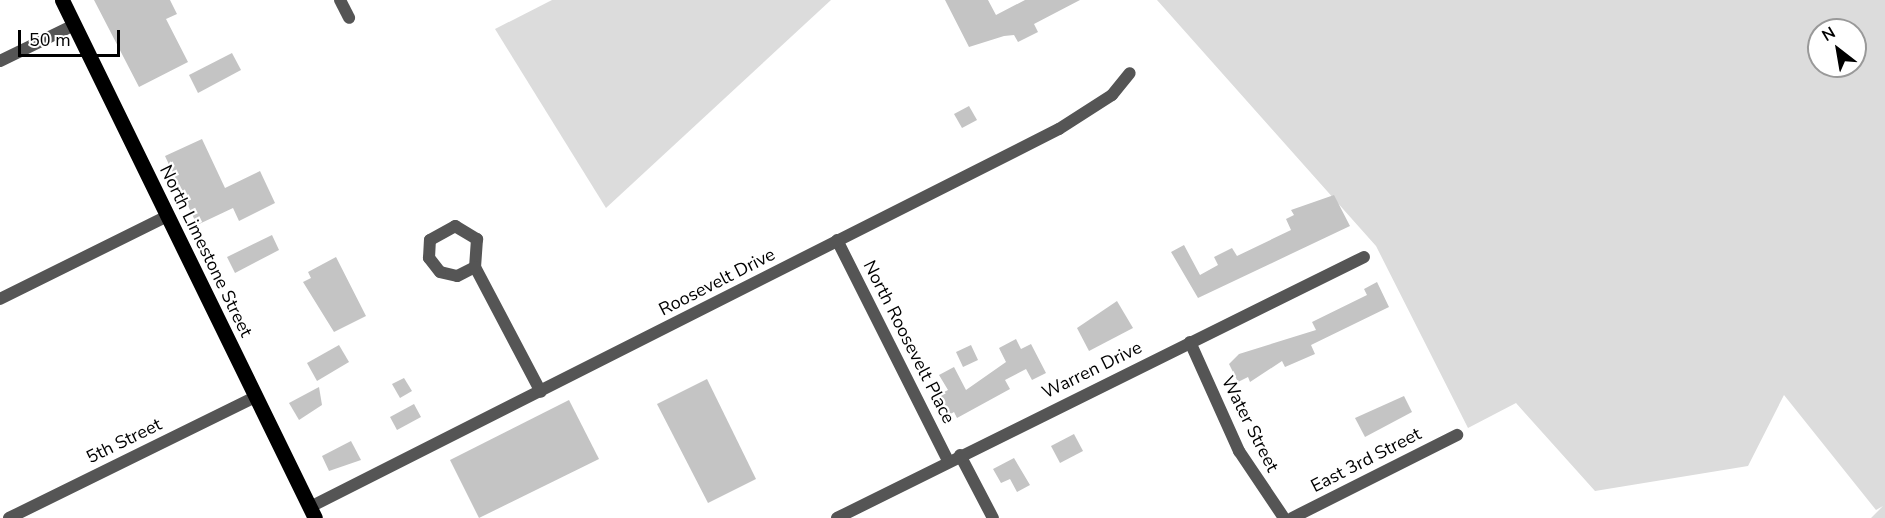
<!DOCTYPE html>
<style>
body{margin:0}
#map{position:relative;width:1885px;height:518px;overflow:hidden;background:#fff;font-family:"Nunito Sans",sans-serif}
div>[style]{position:absolute}
[style*='--x']{left:calc(var(--x)*1px);top:calc(var(--y)*1px);width:calc(var(--w)*1px);rotate:calc(var(--a)*1deg)}
.green>*{inset:0;background:#dcdcdc}
.building>*{inset:0;background:#c4c4c4}
.minor>*{height:12px;margin:-6px;padding:0 6px;transform-origin:6px;border-radius:6px;background:#555}
.primary>*{height:15px;margin:-7.5px;padding:0 7.5px;transform-origin:7.5px;border-radius:7.5px;background:#000}
span{translate:-50% -50%;white-space:nowrap;text-align:center;line-height:1.15;-webkit-text-stroke:4.5px #fff;paint-order:stroke}
.street-label{font-size:18px;color:#000}
.north{position:absolute;left:1807px;top:18px;width:60px;height:60px;box-sizing:border-box;background:#fff;border:2px solid #999;border-radius:50%;rotate:329deg;font-size:16px;font-weight:700;line-height:24px;text-align:center;color:#000}
.north::after{content:'';display:block;margin:auto;width:21px;height:27px;background:#000;clip-path:polygon(50% 0,100% 100%,50% 72%,0 100%)}
.scale{position:absolute;left:18px;top:30px;width:102px;height:27px;box-sizing:border-box;border:3px solid #000;border-top:0;padding-left:8px;font-size:18px;line-height:21px;white-space:nowrap;color:#000;-webkit-text-stroke:4px #fff;paint-order:stroke}
</style>
<div id="map">
<div class="green">
<div style="clip-path:polygon(552px 0,831px 0,606px 208px,495px 29px)"></div>
<div style="clip-path:polygon(evenodd,1157px 0,1885px 0,1885px 518px,1871px 518px,1883px 506px,1876px 510px,1784px 395px,1748px 466px,1595px 491px,1516px 403px,1468px 428px,1376px 246px,1157px 0,1819px 30px,1855px 30px,1855px 66px,1819px 66px,1819px 30px)"></div>
</div>
<div class="building">
<div style="clip-path:polygon(94px 0,170px 0,177px 14px,166px 19px,188px 62px,139px 87px)"></div>
<div style="clip-path:polygon(945px 0,988px 0,996px 15px,1025px 0,1080px 0,1034px 24px,1038px 32px,1018px 42px,1014px 35px,1004px 36px,969px 47px)"></div>
<div style="clip-path:polygon(232px 53px,241px 70px,198px 93px,189px 75px)"></div>
<div style="clip-path:polygon(969px 106px,977px 120px,962px 128px,954px 114px)"></div>
<div style="clip-path:polygon(202px 139px,225px 188px,260px 171px,275px 203px,239px 221px,233px 208px,197px 225px,165px 156px)"></div>
<div style="clip-path:polygon(1334px 195px,1350px 226px,1198px 298px,1171px 252px,1184px 245px,1200px 275px,1218px 265px,1214px 257px,1232px 248px,1237px 256px,1291px 230px,1286px 219px,1294px 215px,1291px 210px)"></div>
<div style="clip-path:polygon(272px 235px,279px 250px,235px 273px,227px 257px)"></div>
<div style="clip-path:polygon(336px 257px,366px 316px,334px 332px,303px 282px,311px 278px,308px 272px)"></div>
<div style="clip-path:polygon(1377px 282px,1389px 307px,1311px 345px,1315px 354px,1285px 367px,1282px 361px,1250px 382px,1248px 377px,1238px 382px,1229px 364px,1239px 354px,1316px 330px,1312px 322px,1367px 295px,1364px 289px)"></div>
<div style="clip-path:polygon(1117px 301px,1133px 328px,1089px 351px,1077px 328px)"></div>
<div style="clip-path:polygon(1016px 339px,1021px 349px,1031px 344px,1046px 373px,1032px 380px,1026px 369px,1005px 380px,1010px 389px,957px 418px,954px 412px,947px 416px,936px 396px,948px 390px,939px 375px,954px 367px,966px 390px,1006px 362px,999px 348px)"></div>
<div style="clip-path:polygon(339px 345px,349px 362px,317px 381px,307px 363px)"></div>
<div style="clip-path:polygon(971px 345px,978px 360px,963px 367px,956px 352px)"></div>
<div style="clip-path:polygon(404px 378px,412px 391px,400px 398px,392px 384px)"></div>
<div style="clip-path:polygon(707px 379px,756px 479px,708px 503px,657px 404px)"></div>
<div style="clip-path:polygon(319px 387px,322px 405px,299px 420px,289px 403px)"></div>
<div style="clip-path:polygon(1404px 396px,1412px 412px,1365px 437px,1355px 418px)"></div>
<div style="clip-path:polygon(569px 400px,599px 459px,479px 518px,450px 460px)"></div>
<div style="clip-path:polygon(414px 404px,421px 417px,397px 430px,390px 417px)"></div>
<div style="clip-path:polygon(1074px 434px,1083px 451px,1060px 463px,1051px 446px)"></div>
<div style="clip-path:polygon(351px 441px,361px 460px,329px 471px,322px 456px)"></div>
<div style="clip-path:polygon(1014px 458px,1030px 485px,1017px 492px,1010px 479px,1001px 483px,993px 469px)"></div>
</div>
<div class="minor">
<div style="--x:340;--y:0;--w:20;--a:63"></div>
<div style="--x:0;--y:61;--w:82;--a:-25.9"></div>
<div style="--x:837;--y:240;--w:247;--a:63.3"></div>
<div style="--x:475;--y:267;--w:20;--a:153"></div>
<div style="--x:457;--y:276;--w:17;--a:-167"></div>
<div style="--x:440;--y:272;--w:18;--a:-128"></div>
<div style="--x:429;--y:258;--w:18;--a:-87"></div>
<div style="--x:430;--y:240;--w:29;--a:-29"></div>
<div style="--x:455;--y:226;--w:26;--a:31"></div>
<div style="--x:477;--y:239;--w:28;--a:94"></div>
<div style="--x:475;--y:267;--w:141;--a:62.2"></div>
<div style="--x:0;--y:299;--w:186;--a:-26.4"></div>
<div style="--x:1190;--y:342;--w:120;--a:65.8"></div>
<div style="--x:1239;--y:451;--w:81;--a:56.1"></div>
<div style="--x:960;--y:455;--w:71;--a:62.4"></div>
<div style="--x:310;--y:507;--w:839;--a:-26.78"></div>
<div style="--x:1059;--y:129;--w:63;--a:-32.7"></div>
<div style="--x:1112;--y:95;--w:28;--a:-51"></div>
<div style="--x:9;--y:518;--w:274;--a:-26.2"></div>
<div style="--x:837;--y:518;--w:588;--a:-26.35"></div>
<div style="--x:1292;--y:518;--w:185;--a:-26.7"></div>
</div>
<div class="primary">
<div style="--x:62;--y:0;--w:576;--a:63.97"></div>
</div>
<div class="street-label">
<span style="left:206px;top:251px;rotate:64deg">North Limestone Street</span>
<span style="left:717px;top:282px;rotate:-27deg">Roosevelt Drive</span>
<span style="left:909px;top:342px;rotate:63deg">North Roosevelt Place</span>
<span style="left:1092px;top:370px;rotate:-26deg">Warren Drive</span>
<span style="left:1250px;top:424px;rotate:63deg">Water Street</span>
<span style="left:124px;top:441px;rotate:-26deg">5th Street</span>
<span style="left:1366px;top:460px;rotate:-27deg">East 3rd Street</span>
</div>
<div class="north">N</div>
<div class="scale">50 m</div>
</div>
